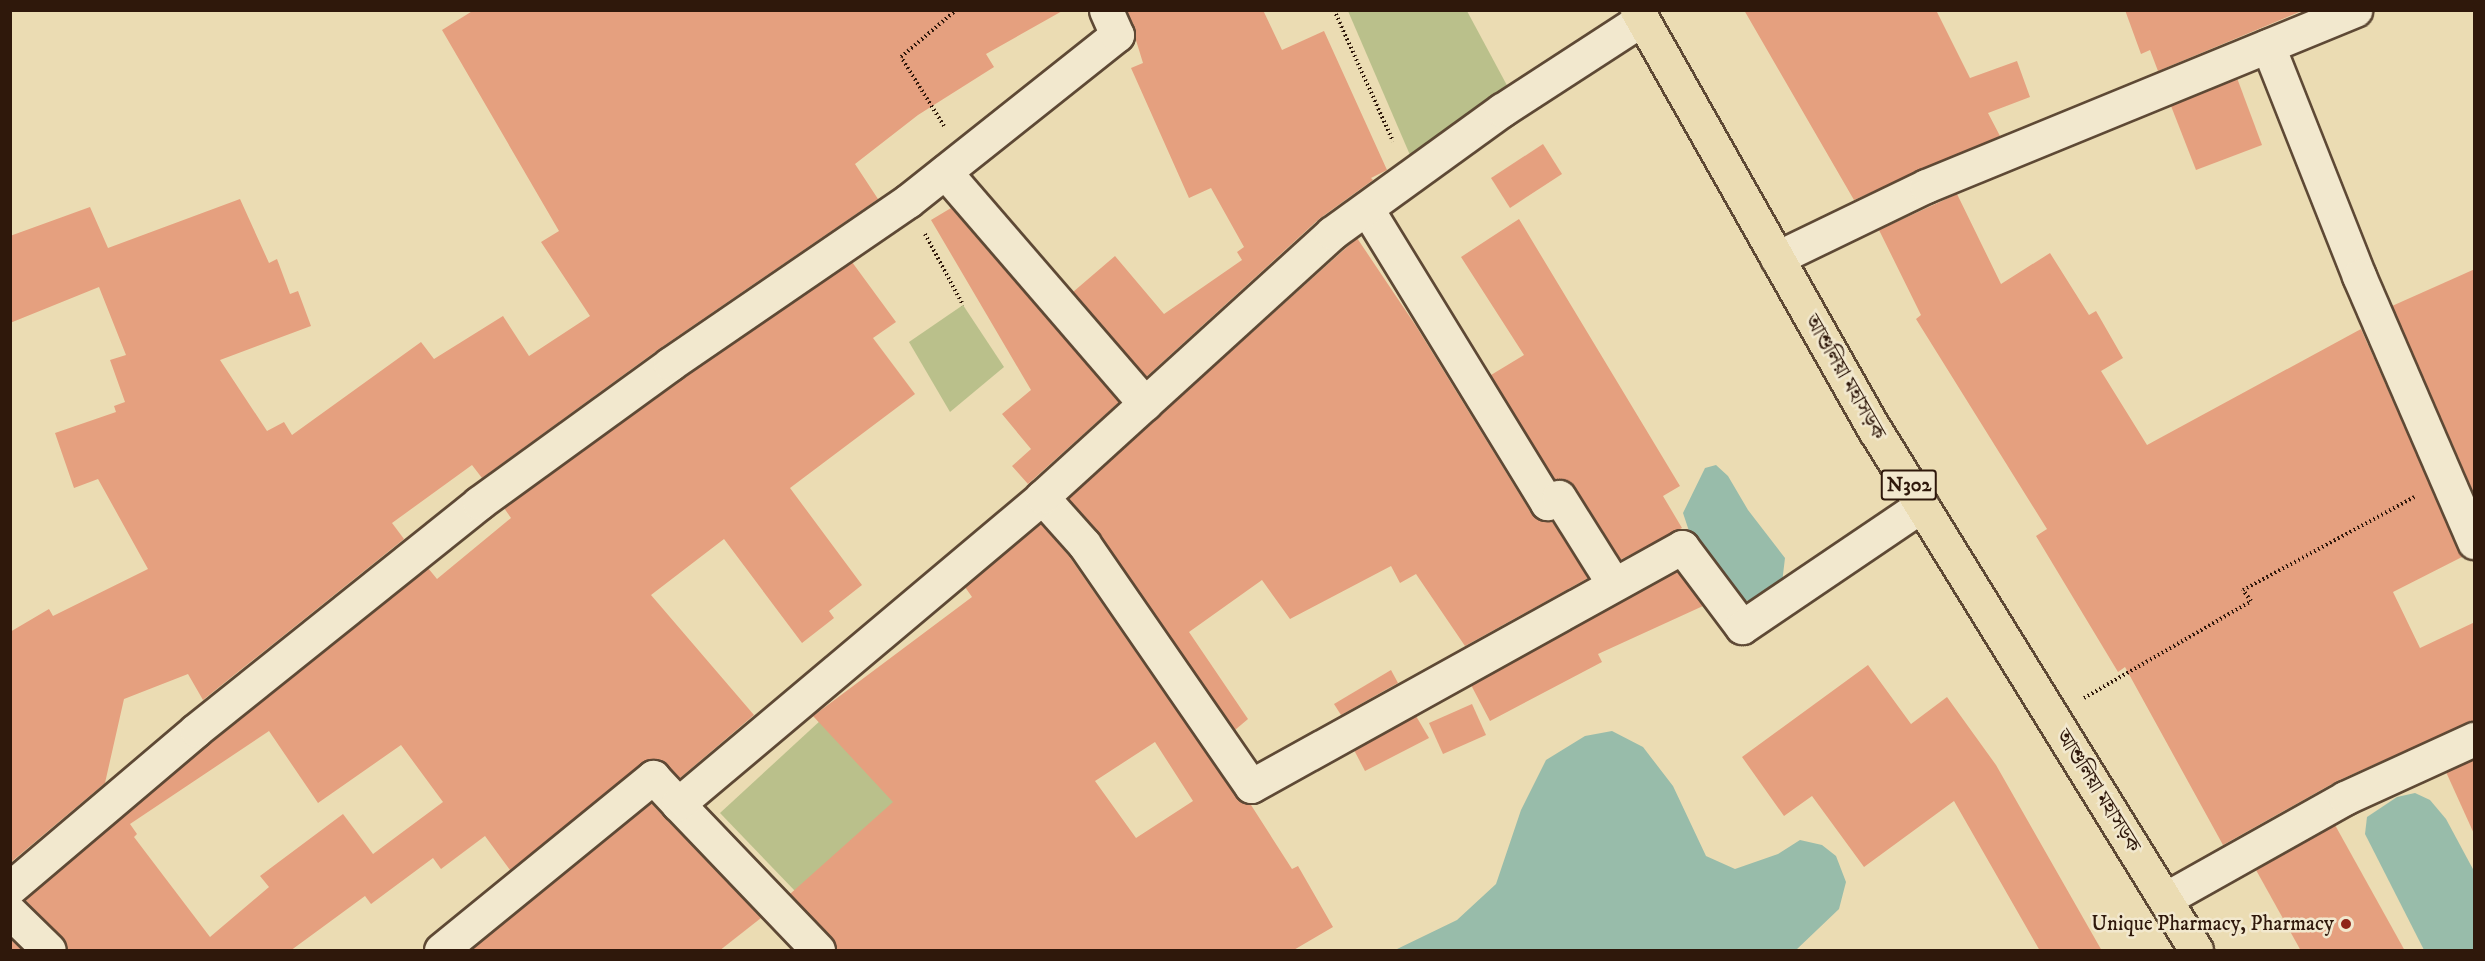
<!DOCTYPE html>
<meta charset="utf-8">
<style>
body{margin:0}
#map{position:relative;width:2485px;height:961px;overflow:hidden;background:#ebdcb3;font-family:"IM FELL DW Pica","Noto Serif Bengali",serif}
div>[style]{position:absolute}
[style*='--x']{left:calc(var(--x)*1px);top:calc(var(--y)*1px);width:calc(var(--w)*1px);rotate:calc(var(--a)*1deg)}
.green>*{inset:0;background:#bac08b}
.water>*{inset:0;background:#98bcaa}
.building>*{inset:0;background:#e5a07f}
.path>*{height:4px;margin-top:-2px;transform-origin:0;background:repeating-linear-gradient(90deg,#2f180b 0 1.5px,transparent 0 4.5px)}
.roads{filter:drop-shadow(2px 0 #5e4935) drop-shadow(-2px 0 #5e4935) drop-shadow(0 2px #5e4935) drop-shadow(0 -2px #5e4935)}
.minor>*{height:33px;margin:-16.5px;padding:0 16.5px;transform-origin:16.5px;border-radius:16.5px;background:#f2e8ce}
.highway>*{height:33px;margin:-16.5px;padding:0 16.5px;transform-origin:16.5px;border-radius:16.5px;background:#ebdcb3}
.dots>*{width:16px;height:16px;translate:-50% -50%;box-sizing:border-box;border:3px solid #f2e8ce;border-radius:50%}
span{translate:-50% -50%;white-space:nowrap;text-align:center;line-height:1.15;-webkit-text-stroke:5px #f2e8ce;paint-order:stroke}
.shield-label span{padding:2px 4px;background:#f2e8ce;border:2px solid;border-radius:4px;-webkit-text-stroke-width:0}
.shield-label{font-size:20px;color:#2f180b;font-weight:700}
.street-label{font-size:21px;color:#2f180b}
.poi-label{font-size:21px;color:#2f180b}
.right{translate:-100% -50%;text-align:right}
.frame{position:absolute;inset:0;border:12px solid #2f180b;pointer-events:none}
</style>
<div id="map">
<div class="green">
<div style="clip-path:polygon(1348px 11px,1467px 11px,1510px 91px,1410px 155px)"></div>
<div style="clip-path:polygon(963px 305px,1004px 367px,950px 412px,909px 342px)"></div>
<div style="clip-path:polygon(859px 685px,928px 772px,795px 891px,720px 813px)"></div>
</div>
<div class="water">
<div style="clip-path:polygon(1716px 465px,1728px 476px,1748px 510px,1785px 558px,1782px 583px,1751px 601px,1732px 599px,1690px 534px,1683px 513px,1705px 468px)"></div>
<div style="clip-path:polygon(1612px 731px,1643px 747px,1673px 786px,1706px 856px,1735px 869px,1778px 854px,1800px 840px,1822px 845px,1836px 856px,1846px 882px,1839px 909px,1796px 950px,1395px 950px,1457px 920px,1496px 884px,1521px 810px,1546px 760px,1585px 736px)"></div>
<div style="clip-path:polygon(2415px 793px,2430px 800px,2446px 819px,2474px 871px,2474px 950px,2424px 950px,2365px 834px,2367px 817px,2397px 797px)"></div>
</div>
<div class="building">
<div style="clip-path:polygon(474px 10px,1064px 10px,986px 54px,994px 67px,918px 115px,855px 164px,878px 199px,659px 349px,482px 478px,472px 465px,392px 523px,404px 539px,203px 700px,188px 674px,124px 699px,105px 783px,10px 863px,10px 632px,49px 609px,53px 616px,148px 569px,98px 479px,74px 488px,55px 433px,116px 412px,114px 406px,125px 402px,110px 360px,126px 355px,99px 287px,10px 323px,10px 236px,90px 207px,108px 248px,240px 199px,269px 263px,277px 259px,290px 294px,298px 291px,311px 326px,220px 360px,267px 431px,284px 422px,292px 435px,421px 342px,434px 359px,503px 316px,529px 356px,590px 316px,541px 242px,559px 231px,442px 30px)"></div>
<div style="clip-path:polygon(1263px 10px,1282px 50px,1324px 31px,1387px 170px,1371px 178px,1373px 180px,1319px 219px,1146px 377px,1073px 292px,1115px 256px,1164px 314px,1242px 260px,1237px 252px,1244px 247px,1211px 188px,1189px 198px,1131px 68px,1143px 63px,1127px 11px)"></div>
<div style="clip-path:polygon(1744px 10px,1936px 10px,1970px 78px,2017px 61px,2030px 97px,1988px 113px,2000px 136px,1854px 200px)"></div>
<div style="clip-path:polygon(2125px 10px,2304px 10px,2158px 71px,2150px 50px,2141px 54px)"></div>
<div style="clip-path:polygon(2237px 78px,2262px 145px,2196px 170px,2171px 106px)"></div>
<div style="clip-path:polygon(1543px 144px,1562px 174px,1510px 208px,1491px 178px)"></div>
<div style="clip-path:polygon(1957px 194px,2001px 284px,2050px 253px,2089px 315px,2096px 311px,2123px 358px,2101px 371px,2147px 445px,2361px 329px,2462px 557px,2393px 592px,2420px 648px,2475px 622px,2475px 720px,2337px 781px,2223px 845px,2125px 667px,2118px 672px,2036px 536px,2047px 529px,1916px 319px,1921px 315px,1879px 230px)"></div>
<div style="clip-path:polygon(951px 208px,1119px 402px,1028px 484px,1012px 466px,1031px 449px,1002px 414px,1031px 390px,931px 220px)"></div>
<div style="clip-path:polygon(1519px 219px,1680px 486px,1663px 496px,1682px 528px,1620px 560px,1575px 487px,1568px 481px,1554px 479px,1491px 375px,1524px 355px,1461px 257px)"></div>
<div style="clip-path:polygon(1357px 238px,1416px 326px,1531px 513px,1538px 519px,1552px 521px,1588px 578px,1465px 646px,1416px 574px,1400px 583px,1391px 566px,1290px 619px,1262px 580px,1189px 632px,1248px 719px,1235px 730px,1099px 533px,1068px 498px)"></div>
<div style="clip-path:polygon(evenodd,852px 262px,896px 322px,873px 338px,915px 394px,790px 488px,862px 585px,829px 611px,834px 618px,802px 643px,724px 539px,651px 595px,754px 715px,680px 778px,659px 759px,649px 759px,510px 870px,485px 836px,441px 869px,433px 858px,371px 904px,365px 896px,290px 951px,67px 951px,62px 937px,25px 900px,208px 744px,428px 568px,437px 579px,511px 518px,504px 508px,681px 379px,852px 262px,269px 731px,318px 803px,401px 745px,443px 802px,373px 854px,343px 814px,260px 876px,269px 887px,210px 937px,134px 837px,137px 834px,130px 824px,269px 731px)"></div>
<div style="clip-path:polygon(2475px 269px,2475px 496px,2392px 306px)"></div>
<div style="clip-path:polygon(evenodd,1040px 523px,1069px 556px,1236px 797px,1251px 805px,1292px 869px,1298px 866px,1333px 927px,1292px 951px,838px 951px,832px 937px,790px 894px,893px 802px,813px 716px,972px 597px,965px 587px,1040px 523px,1155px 742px,1193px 801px,1136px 838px,1095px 781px,1155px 742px)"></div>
<div style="clip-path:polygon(1677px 571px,1703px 606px,1598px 654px,1602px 662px,1490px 721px,1471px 685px)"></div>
<div style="clip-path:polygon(1868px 665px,1911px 724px,1947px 697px,1996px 765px,2102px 951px,2040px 951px,1954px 801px,1864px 867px,1812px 796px,1784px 816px,1742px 757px)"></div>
<div style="clip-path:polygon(1391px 670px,1398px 683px,1341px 715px,1334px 704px)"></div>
<div style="clip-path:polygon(1472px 704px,1486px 735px,1443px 754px,1429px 723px)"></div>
<div style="clip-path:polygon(1416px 716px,1429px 738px,1365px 771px,1354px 750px)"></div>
<div style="clip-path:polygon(2475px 759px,2475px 836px,2446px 772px)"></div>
<div style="clip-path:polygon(651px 803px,761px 918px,719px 951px,470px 951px)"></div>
<div style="clip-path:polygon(2335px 825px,2405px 951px,2301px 951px,2256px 870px)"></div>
<div style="clip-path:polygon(10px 939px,23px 951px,10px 951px)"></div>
</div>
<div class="path">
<div style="--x:1334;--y:10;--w:144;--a:65.8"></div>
<div style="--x:944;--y:126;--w:81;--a:-121.9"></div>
<div style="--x:901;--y:57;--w:72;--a:-40.5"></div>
<div style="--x:925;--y:234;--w:81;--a:61.8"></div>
<div style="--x:2084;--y:698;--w:193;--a:-30.1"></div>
<div style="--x:2251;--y:601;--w:14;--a:-126"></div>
<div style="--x:2243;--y:590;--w:195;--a:-28.5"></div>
</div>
<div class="roads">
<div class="minor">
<div style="--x:2268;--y:46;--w:247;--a:68.4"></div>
<div style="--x:2359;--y:276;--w:290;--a:66.6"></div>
<div style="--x:945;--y:172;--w:306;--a:49.2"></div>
<div style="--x:1367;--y:209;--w:345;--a:58.5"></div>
<div style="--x:1547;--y:503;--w:13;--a:-27"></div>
<div style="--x:1559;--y:497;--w:102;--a:57.9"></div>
<div style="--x:1777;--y:258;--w:165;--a:-25.8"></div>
<div style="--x:1926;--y:186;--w:464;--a:-22.3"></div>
<div style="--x:1042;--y:497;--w:63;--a:48.2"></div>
<div style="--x:1084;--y:544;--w:294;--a:55.4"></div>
<div style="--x:1251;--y:786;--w:493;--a:-29"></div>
<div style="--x:1682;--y:547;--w:100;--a:53.1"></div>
<div style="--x:1742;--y:627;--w:217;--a:-34.1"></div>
<div style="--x:10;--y:888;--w:244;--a:-40.3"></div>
<div style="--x:196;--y:730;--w:363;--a:-38.7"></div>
<div style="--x:479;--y:503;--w:236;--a:-36"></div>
<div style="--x:670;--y:364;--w:288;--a:-34.4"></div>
<div style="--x:908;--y:201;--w:267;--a:-38.5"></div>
<div style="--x:1117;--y:35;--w:27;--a:-114"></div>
<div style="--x:2165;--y:899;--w:206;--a:-29.3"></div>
<div style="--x:2345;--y:798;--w:142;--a:-24.6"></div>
<div style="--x:10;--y:912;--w:54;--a:44.3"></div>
<div style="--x:441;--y:950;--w:274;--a:-39.2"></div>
<div style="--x:653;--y:777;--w:37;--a:47"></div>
<div style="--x:818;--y:950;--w:202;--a:-133.8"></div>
<div style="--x:678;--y:804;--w:476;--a:-40.1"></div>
<div style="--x:1042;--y:497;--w:392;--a:-42.3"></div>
<div style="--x:1332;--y:233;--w:210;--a:-35.9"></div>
<div style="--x:1502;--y:110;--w:167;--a:-33"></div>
</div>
<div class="highway">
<div style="--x:1637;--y:10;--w:483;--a:60.5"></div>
<div style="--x:1875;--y:430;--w:611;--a:58.31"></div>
</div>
</div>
<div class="dots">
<div style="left:2346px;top:924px;background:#8f2418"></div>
</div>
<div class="shield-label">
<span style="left:1909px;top:485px">N302</span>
</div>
<div class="street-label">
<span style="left:1845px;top:377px;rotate:60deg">আশুলিয়া মহাসড়ক</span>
<span style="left:2098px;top:791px;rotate:58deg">আশুলিয়া মহাসড়ক</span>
</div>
<div class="poi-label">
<span class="right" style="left:2334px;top:924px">Unique Pharmacy, Pharmacy</span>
</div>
<div class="frame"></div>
</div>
